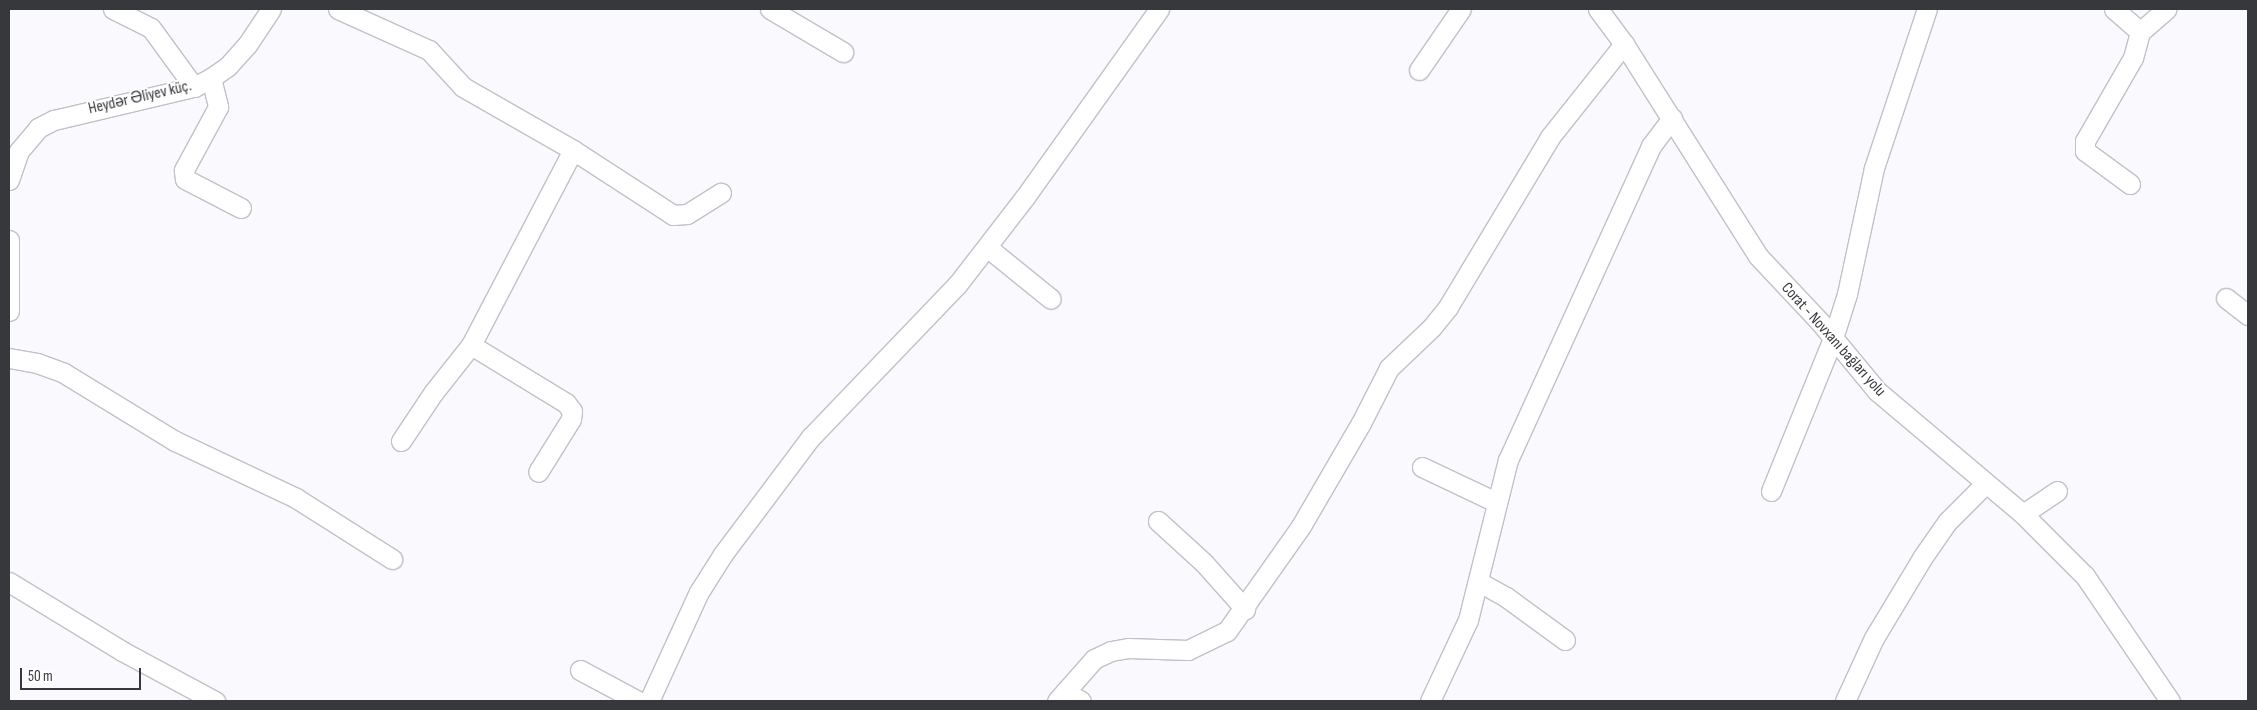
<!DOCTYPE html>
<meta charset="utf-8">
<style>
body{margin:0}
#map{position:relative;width:2257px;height:710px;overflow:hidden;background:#f9f9fe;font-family:"Sofia Sans Condensed",sans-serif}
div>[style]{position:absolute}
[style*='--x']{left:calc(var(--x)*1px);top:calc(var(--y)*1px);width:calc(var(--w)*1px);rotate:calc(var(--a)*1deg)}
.roads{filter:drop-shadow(1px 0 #c0c1cb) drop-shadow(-1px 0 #c0c1cb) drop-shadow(0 1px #c0c1cb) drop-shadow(0 -1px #c0c1cb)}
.minor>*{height:19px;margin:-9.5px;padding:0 9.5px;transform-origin:9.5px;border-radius:9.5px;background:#fff}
span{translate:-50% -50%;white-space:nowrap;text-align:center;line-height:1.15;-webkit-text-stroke:4px #fff;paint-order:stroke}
.street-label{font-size:16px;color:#37383c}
.frame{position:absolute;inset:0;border:10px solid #37383c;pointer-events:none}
.scale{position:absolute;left:20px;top:668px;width:121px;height:22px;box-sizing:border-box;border:2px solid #37383c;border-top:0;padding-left:6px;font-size:15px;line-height:18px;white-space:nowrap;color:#37383c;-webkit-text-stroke:4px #fff;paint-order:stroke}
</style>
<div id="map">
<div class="roads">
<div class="minor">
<div style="--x:113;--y:9;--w:42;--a:26.6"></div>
<div style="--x:151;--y:28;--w:73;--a:53.9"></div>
<div style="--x:338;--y:9;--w:100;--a:24.3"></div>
<div style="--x:429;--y:50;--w:50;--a:47.4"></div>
<div style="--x:463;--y:87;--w:127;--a:29.8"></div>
<div style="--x:573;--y:150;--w:119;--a:33"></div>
<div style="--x:673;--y:215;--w:14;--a:-4"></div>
<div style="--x:687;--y:214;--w:40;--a:-32"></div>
<div style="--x:770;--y:9;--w:85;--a:30.5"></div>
<div style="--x:1598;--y:9;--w:44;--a:53.4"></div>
<div style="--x:1624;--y:44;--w:251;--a:57.7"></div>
<div style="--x:1758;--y:256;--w:91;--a:46.8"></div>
<div style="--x:1820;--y:322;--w:89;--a:50.4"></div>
<div style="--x:1877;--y:391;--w:191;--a:40.1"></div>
<div style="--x:2023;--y:514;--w:88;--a:45"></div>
<div style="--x:2085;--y:576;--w:151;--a:55.8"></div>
<div style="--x:2114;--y:9;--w:35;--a:41"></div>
<div style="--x:2140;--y:32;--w:35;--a:-41"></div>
<div style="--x:1419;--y:70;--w:74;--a:-55.5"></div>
<div style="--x:211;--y:78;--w:30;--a:76"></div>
<div style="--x:218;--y:107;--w:72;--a:118.4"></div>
<div style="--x:184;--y:170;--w:9;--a:84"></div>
<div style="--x:185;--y:179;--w:63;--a:27.4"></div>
<div style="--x:9;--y:180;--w:31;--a:-71"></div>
<div style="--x:19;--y:151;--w:30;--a:-50"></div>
<div style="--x:38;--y:128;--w:18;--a:-27"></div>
<div style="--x:54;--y:120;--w:144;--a:-13.3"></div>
<div style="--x:194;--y:87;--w:19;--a:-28"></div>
<div style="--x:211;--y:78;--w:21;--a:-35"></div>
<div style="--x:228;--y:66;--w:28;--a:-48"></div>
<div style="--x:247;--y:45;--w:43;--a:-56.3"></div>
<div style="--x:2130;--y:184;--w:56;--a:-143.7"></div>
<div style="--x:2085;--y:151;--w:10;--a:-90"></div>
<div style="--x:2085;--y:141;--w:96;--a:-60"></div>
<div style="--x:2133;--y:58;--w:27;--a:-75"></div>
<div style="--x:9;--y:240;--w:71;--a:90"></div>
<div style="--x:987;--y:247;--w:82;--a:39.1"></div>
<div style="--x:2226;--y:298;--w:28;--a:38"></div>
<div style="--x:471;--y:345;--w:111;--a:31.4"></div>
<div style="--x:566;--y:403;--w:10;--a:53"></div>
<div style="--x:572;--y:411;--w:8;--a:97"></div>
<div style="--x:571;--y:419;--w:62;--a:121.9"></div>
<div style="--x:9;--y:358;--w:28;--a:10"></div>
<div style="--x:37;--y:363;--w:29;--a:20"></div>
<div style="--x:64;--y:373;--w:130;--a:31.5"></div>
<div style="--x:175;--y:441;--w:134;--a:25.2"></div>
<div style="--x:296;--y:498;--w:114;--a:32.4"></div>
<div style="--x:401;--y:441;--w:58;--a:-56.3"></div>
<div style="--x:433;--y:393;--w:61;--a:-51.6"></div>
<div style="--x:471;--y:345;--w:220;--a:-62.4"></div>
<div style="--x:1422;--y:467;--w:82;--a:25.3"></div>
<div style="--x:1771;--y:491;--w:165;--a:-67.9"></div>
<div style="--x:1833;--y:338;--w:46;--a:-72.3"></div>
<div style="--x:1847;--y:294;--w:129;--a:-77.9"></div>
<div style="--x:1874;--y:168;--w:168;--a:-71.6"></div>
<div style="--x:2023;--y:514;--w:41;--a:-34.1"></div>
<div style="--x:1158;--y:521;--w:62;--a:42.4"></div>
<div style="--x:1204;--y:563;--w:62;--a:48.3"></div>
<div style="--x:9;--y:582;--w:132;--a:31.4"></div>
<div style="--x:122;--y:651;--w:106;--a:28.3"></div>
<div style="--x:1479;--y:582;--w:31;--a:29"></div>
<div style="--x:1506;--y:597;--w:73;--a:36.1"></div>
<div style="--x:580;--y:670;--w:66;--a:28.1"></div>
<div style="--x:1065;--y:692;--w:18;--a:29"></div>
<div style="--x:649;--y:701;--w:120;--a:-65.4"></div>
<div style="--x:699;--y:592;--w:45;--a:-57.7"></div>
<div style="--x:723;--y:554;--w:146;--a:-53.1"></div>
<div style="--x:811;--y:437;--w:211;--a:-46.2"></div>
<div style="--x:957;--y:285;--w:111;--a:-52.3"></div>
<div style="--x:1025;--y:197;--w:231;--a:-54.5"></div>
<div style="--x:1057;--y:701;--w:56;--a:-48.6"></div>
<div style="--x:1094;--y:659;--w:19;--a:-25"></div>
<div style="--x:1111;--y:651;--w:17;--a:-10"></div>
<div style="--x:1128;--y:648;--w:60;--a:1.9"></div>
<div style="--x:1188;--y:650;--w:43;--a:-26"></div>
<div style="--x:1227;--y:631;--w:128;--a:-54.8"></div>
<div style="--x:1301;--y:526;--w:119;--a:-59.8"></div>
<div style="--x:1361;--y:423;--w:62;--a:-63"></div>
<div style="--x:1389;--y:368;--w:59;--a:-43.6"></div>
<div style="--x:1432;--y:327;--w:26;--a:-51"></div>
<div style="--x:1448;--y:307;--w:198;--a:-59"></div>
<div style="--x:1550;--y:137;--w:119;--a:-51.5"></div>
<div style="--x:1430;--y:701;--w:89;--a:-64.9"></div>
<div style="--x:1468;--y:620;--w:165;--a:-76"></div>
<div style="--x:1508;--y:460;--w:345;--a:-65.5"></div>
<div style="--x:1651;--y:146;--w:35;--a:-53"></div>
<div style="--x:1845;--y:701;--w:69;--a:-65.3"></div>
<div style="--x:1874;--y:638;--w:93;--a:-59"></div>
<div style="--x:1922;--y:558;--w:44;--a:-55.2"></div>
<div style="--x:1947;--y:522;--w:54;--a:-45"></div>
</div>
</div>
<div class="street-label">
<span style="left:140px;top:98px;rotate:-13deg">Heydər Əliyev küç.</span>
<span style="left:1833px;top:340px;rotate:48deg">Corat - Novxanı bağları yolu</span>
</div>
<div class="frame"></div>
<div class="scale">50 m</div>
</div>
